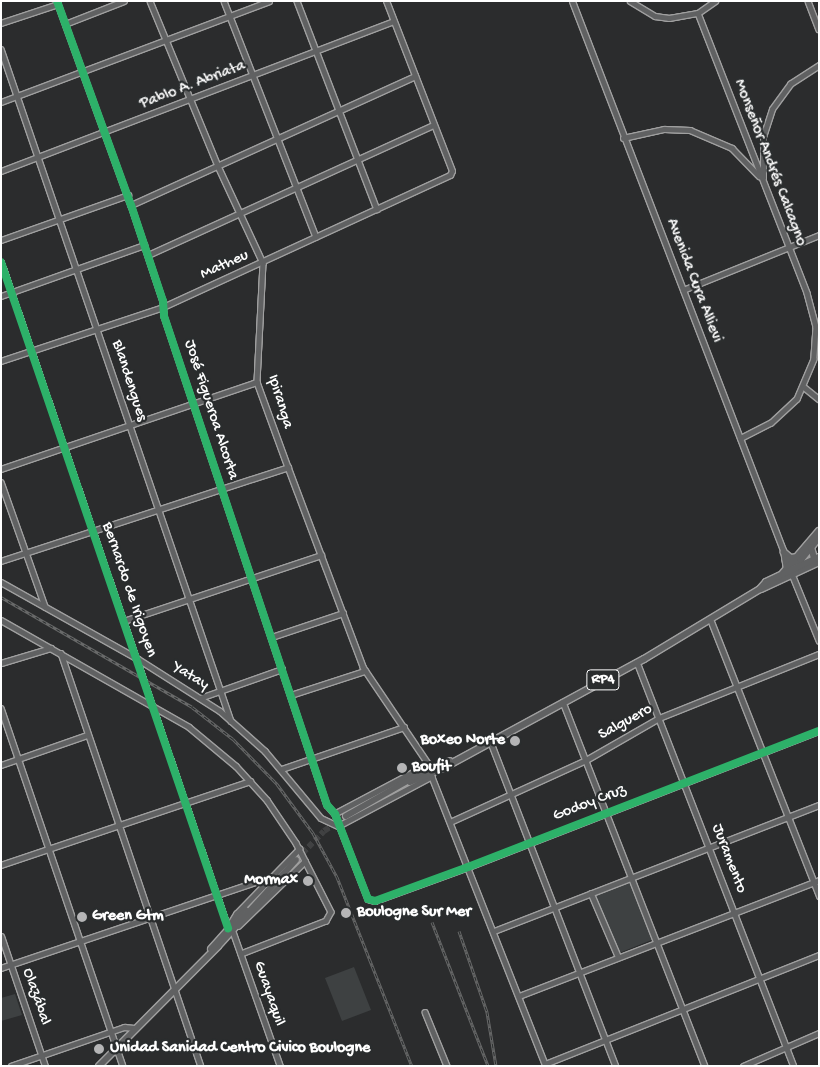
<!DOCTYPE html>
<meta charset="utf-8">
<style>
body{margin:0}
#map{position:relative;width:820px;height:1067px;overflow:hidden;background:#2b2c2d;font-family:"Gochi Hand",sans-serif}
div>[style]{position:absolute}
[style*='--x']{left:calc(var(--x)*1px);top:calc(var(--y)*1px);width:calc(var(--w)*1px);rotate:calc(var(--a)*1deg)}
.green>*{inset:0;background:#3e4142}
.primary-tunnel>*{height:6px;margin-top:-3px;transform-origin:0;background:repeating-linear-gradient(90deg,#404142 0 6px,transparent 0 9px)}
.roads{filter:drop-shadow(1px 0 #a0a0a0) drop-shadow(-1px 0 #a0a0a0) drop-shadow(0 1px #a0a0a0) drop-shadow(0 -1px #a0a0a0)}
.minor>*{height:4.5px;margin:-2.25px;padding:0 2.25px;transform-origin:2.25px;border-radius:2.25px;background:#606162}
.tertiary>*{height:5px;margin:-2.5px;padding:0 2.5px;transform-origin:2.5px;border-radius:2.5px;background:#606162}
.secondary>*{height:5.5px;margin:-2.75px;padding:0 2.75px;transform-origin:2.75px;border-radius:2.75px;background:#606162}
.primary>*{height:6px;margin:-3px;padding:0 3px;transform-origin:3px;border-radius:3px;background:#606162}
.rail>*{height:3px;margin-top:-1.5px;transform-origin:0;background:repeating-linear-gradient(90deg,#2a2d2e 0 4px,#686969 0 8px);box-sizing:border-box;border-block:1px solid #686969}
.cycleway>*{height:8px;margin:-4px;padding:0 4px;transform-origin:4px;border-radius:4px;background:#2db169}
.dots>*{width:14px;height:14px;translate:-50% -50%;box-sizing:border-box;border:2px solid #2a2d2e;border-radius:50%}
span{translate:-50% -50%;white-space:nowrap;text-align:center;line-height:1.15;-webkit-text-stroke:4.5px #2a2d2e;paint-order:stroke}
.shield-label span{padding:1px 4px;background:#2a2d2e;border:1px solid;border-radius:4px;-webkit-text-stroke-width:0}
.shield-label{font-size:15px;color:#fff;font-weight:700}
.street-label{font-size:16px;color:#fff}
.poi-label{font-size:16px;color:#fff;font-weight:700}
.right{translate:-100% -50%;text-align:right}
.left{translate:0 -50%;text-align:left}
.frame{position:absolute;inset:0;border:2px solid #fff;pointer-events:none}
</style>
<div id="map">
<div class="green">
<div style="clip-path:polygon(631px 880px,654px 939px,619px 953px,594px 893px)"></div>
<div style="clip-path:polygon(354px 967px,371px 1010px,342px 1021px,325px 978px)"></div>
<div style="clip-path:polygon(15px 994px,22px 1015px,1px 1021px,1px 998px)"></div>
<div style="clip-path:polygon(124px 1027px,134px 1028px,117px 1047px,112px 1032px)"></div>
</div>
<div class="primary-tunnel">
<div style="--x:296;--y:860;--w:40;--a:-46"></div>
<div style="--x:324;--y:831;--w:27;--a:-34"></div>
</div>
<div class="roads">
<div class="minor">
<div style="--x:57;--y:1;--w:217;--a:70.1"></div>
<div style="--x:131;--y:205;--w:101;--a:71.6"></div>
<div style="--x:163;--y:301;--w:15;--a:86"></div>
<div style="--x:164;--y:316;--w:515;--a:71.57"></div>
<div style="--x:327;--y:805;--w:12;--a:48"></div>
<div style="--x:335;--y:814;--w:91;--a:68.8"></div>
<div style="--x:368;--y:899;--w:7;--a:16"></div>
<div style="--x:375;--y:901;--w:99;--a:-20.1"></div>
<div style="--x:468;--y:867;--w:376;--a:-21.2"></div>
<div style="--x:150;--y:1;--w:178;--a:67.6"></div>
<div style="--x:218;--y:166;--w:107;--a:65.1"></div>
<div style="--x:263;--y:263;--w:119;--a:92.9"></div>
<div style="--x:257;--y:382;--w:90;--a:70"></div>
<div style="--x:288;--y:467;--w:214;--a:69.4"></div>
<div style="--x:363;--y:667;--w:122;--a:56"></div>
<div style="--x:431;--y:768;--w:11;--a:175"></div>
<div style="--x:420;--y:769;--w:96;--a:152.1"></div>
<div style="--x:224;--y:1;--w:253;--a:68.7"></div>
<div style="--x:297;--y:1;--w:223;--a:69"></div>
<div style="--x:630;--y:1;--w:29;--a:31"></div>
<div style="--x:655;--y:16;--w:14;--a:8"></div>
<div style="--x:669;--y:18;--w:29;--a:-10"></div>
<div style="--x:698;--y:13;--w:21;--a:-35"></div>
<div style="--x:808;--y:1;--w:30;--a:69"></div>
<div style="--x:698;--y:13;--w:300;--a:68.7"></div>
<div style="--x:807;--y:293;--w:35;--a:75"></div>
<div style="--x:816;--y:327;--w:32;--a:94"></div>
<div style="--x:814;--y:359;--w:43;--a:113"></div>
<div style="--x:797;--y:399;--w:35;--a:137"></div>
<div style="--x:771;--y:423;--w:34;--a:153"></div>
<div style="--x:1;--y:23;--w:60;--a:-18.4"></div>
<div style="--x:65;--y:24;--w:63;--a:-21.3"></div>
<div style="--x:1;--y:49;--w:710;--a:71.11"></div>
<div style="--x:1;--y:102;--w:286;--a:-20.6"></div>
<div style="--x:623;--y:138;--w:42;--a:-12.4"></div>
<div style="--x:664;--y:129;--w:26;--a:2"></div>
<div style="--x:690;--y:130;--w:46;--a:23.2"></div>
<div style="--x:732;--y:148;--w:39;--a:46"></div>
<div style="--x:1;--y:171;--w:420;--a:-20.9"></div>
<div style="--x:763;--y:178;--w:41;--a:-90"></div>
<div style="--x:763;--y:137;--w:29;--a:-72"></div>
<div style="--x:772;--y:109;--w:31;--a:-54"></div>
<div style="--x:790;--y:84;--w:35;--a:-33"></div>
<div style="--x:131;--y:205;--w:312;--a:-24.4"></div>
<div style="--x:1;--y:240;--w:135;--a:-19.5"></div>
<div style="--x:148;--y:255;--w:313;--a:-24.5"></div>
<div style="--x:683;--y:290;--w:147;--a:-22"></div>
<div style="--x:1;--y:296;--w:152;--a:-19.6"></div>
<div style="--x:1;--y:361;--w:171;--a:-18.4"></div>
<div style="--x:163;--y:307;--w:316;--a:-24.7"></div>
<div style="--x:450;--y:175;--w:4;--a:-63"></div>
<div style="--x:452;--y:171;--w:182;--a:-111.2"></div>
<div style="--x:804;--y:387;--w:19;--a:39"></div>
<div style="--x:1;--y:469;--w:270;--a:-18.8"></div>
<div style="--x:1;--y:482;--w:132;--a:70.5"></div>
<div style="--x:1;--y:561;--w:302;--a:-18.1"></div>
<div style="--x:1;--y:582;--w:157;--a:29.3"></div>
<div style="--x:138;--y:659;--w:97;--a:32.4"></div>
<div style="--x:220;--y:711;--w:60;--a:41.6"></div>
<div style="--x:265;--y:751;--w:87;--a:50.1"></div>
<div style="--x:321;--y:818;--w:19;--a:25"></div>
<div style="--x:1;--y:620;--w:216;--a:29.6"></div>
<div style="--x:189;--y:727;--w:61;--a:39.7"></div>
<div style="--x:236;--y:766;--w:46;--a:47.6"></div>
<div style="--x:267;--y:800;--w:52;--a:56"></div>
<div style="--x:296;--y:843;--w:77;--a:63.1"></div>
<div style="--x:331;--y:912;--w:10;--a:119"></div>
<div style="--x:326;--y:921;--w:91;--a:158.8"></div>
<div style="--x:124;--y:621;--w:208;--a:-18.5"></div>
<div style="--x:272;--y:637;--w:75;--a:-18.7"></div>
<div style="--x:61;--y:653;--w:436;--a:71.3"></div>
<div style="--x:637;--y:662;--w:433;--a:68.8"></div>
<div style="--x:1;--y:663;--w:52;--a:-16.7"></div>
<div style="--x:291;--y:695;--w:78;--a:-18"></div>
<div style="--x:200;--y:698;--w:87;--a:-19.5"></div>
<div style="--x:563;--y:702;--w:391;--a:68.7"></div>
<div style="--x:1;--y:708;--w:378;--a:71.2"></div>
<div style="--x:490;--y:740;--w:350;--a:68.9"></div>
<div style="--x:1;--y:765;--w:91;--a:-19.2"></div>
<div style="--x:282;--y:769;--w:129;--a:-19"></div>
<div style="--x:432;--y:777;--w:311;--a:68.5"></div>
<div style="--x:450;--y:822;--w:149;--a:-24.5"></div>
<div style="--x:586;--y:760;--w:84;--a:-29.9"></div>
<div style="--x:659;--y:718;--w:172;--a:-21.8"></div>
<div style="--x:338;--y:826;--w:106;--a:-28"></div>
<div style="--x:1;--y:865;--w:263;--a:-18.6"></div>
<div style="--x:591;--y:893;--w:69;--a:66.8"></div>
<div style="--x:230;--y:924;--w:12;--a:-59"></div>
<div style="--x:236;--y:914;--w:91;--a:-45.9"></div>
<div style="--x:238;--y:926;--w:93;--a:-44.1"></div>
<div style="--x:494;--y:931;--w:349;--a:-21.2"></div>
<div style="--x:1;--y:968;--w:284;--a:-18.7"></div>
<div style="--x:519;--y:996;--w:322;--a:-21.1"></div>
<div style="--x:425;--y:1012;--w:58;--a:67.8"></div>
<div style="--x:545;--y:1064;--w:295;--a:-21.7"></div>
<div style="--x:11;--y:1066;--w:120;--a:-19"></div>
<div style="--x:124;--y:1027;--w:10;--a:6"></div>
<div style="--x:743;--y:1066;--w:83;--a:-23.5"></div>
</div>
<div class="tertiary">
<div style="--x:572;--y:1;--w:588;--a:68.98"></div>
<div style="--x:783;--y:550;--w:20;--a:81"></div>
<div style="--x:1;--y:262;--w:704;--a:71.18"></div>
<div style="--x:792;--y:575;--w:71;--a:67.8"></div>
<div style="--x:710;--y:619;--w:298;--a:68.5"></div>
<div style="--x:232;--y:930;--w:144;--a:70.6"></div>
<div style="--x:1;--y:936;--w:137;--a:71.3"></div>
</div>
<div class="secondary">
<div style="--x:784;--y:552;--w:9;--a:41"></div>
<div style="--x:791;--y:558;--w:7;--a:-8"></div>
<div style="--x:786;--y:559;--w:7;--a:45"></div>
<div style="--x:791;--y:564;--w:11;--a:-22"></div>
<div style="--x:801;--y:560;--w:28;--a:-51"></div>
<div style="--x:783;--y:573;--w:55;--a:-49.4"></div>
</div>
<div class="primary">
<div style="--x:811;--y:547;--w:11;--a:75"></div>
<div style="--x:761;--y:589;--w:64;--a:-25"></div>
<div style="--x:410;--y:782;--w:38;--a:-23"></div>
<div style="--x:445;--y:767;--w:226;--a:-28.5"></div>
<div style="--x:644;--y:659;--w:135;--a:-31.1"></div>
<div style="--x:760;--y:589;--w:9;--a:-49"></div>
<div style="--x:766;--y:582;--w:59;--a:-25.3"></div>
<div style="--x:346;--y:816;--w:78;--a:-29.8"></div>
<div style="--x:414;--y:777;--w:39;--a:-24"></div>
<div style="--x:211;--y:949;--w:52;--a:-48.1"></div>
<div style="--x:99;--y:1066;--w:169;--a:-45.2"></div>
<div style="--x:218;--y:946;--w:116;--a:-47.8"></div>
</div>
</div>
<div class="rail">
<div style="--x:1;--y:597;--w:220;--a:29.9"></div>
<div style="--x:192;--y:707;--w:52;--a:38"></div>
<div style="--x:233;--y:739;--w:63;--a:45.6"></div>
<div style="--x:277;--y:784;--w:61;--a:53.7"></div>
<div style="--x:313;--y:833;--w:50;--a:61.4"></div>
<div style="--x:337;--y:877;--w:203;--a:68.4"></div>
<div style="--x:432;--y:922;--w:155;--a:68.7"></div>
<div style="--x:459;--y:931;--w:86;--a:70.9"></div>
<div style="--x:487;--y:1012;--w:55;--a:80.5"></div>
</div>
<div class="cycleway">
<div style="--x:57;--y:1;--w:217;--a:70.1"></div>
<div style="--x:131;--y:205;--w:101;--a:71.6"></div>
<div style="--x:163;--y:301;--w:15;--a:86"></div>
<div style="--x:164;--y:316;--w:515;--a:71.57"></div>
<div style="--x:327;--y:805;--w:12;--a:48"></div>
<div style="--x:335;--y:814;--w:91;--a:68.8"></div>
<div style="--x:368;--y:899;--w:7;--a:16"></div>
<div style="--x:375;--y:901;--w:99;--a:-20.1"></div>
<div style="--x:468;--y:867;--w:376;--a:-21.2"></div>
<div style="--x:1;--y:262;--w:704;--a:71.18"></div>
</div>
<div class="dots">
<div style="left:515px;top:741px;background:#b5b5b6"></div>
<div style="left:402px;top:768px;background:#b5b5b6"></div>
<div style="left:308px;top:881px;background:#b5b5b6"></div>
<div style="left:346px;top:913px;background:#b5b5b6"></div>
<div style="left:82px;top:917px;background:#b5b5b6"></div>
<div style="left:99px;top:1049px;background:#b5b5b6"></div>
</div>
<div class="shield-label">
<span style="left:603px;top:680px">RP4</span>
</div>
<div class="street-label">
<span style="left:193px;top:86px;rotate:-21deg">Pablo A. Abriata</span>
<span style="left:769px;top:163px;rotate:69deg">Monseñor Andrés Calcagno</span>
<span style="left:225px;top:266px;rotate:-24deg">Matheu</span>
<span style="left:693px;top:281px;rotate:69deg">Avenida Cura Allievi</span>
<span style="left:128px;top:381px;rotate:72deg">Blandengues</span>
<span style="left:279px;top:402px;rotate:73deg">Ipiranga</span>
<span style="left:210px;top:410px;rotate:72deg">José Figueroa Alcorta</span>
<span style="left:128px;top:590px;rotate:71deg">Bernardo de Irigoyen</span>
<span style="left:190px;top:677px;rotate:32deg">Yatay</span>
<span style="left:626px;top:723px;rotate:-29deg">Salguero</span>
<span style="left:590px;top:804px;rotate:-21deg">Godoy Cruz</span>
<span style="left:728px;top:859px;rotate:69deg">Juramento</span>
<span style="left:268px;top:994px;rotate:71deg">Guayaquil</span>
<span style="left:35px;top:997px;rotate:71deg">Olazábal</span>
</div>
<div class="poi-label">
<span class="right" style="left:505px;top:741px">Boxeo Norte</span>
<span class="left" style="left:412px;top:768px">Boufit</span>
<span class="right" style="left:298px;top:881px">Mormax</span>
<span class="left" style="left:357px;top:913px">Boulogne Sur Mer</span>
<span class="left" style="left:92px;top:917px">Green Gtm</span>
<span class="left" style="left:110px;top:1049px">Unidad Sanidad Centro Civico Boulogne</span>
</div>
<div class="frame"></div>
</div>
